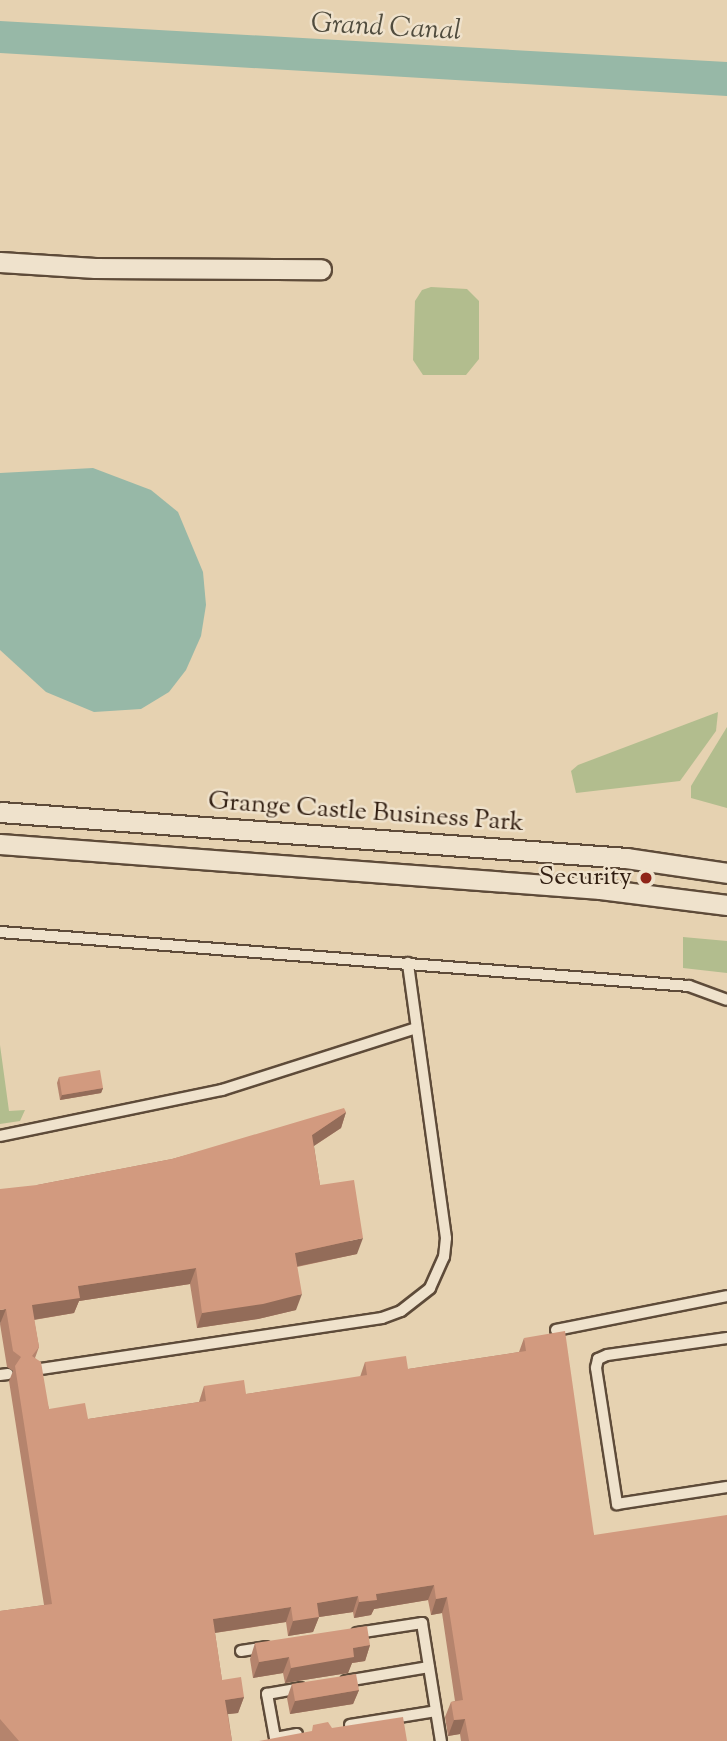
<!DOCTYPE html>
<style>
body{margin:0}
#map{position:relative;width:727px;height:1741px;overflow:hidden;background:#e6d2b1;font-family:"Sorts Mill Goudy",serif}
div>[style]{position:absolute}
[style*='--x']{left:calc(var(--x)*1px);top:calc(var(--y)*1px);width:calc(var(--w)*1px);rotate:calc(var(--a)*1deg)}
.green>*{inset:0;background:#b2bd8e}
.water>*{inset:0;background:#97b8a7}
.roads{filter:drop-shadow(2px 0 #5e4b39) drop-shadow(-2px 0 #5e4b39) drop-shadow(0 2px #5e4b39) drop-shadow(0 -2px #5e4b39)}
.service>*{height:10px;margin:-5px;padding:0 5px;transform-origin:5px;border-radius:5px;background:#efe2cc}
.minor>*{height:19px;margin:-9.5px;padding:0 9.5px;transform-origin:9.5px;border-radius:9.5px;background:#efe2cc}
.wall>*{inset:0;background:#b5846d}
.shaded-wall>*{inset:0;background:#936c59}
.building>*{inset:0;background:#d29a7f}
.dots>*{width:19px;height:19px;translate:-50% -50%;box-sizing:border-box;border:4px solid #efe2cc;border-radius:50%}
span{translate:-50% -50%;white-space:nowrap;text-align:center;line-height:1.15;-webkit-text-stroke:5px #efe2cc;paint-order:stroke}
.street-label{font-size:26px;color:#311e11}
.poi-label{font-size:26px;color:#311e11}
.right{translate:-100% -50%;text-align:right}
.water-label{font-size:28px;color:#504c3e;font-style:italic}
</style>
<div id="map">
<div class="green">
<div style="clip-path:polygon(431px 287px,467px 289px,479px 301px,479px 359px,466px 375px,423px 375px,413px 360px,415px 301px,422px 290px)"></div>
<div style="clip-path:polygon(718px 712px,716px 731px,680px 781px,576px 793px,571px 771px,578px 765px)"></div>
<div style="clip-path:polygon(727px 727px,727px 808px,691px 798px,691px 786px)"></div>
<div style="clip-path:polygon(683px 937px,727px 941px,727px 973px,683px 968px)"></div>
<div style="clip-path:polygon(0 1045px,9px 1111px,25px 1110px,20px 1121px,0 1124px)"></div>
</div>
<div class="water">
<div style="clip-path:polygon(0 21px,727px 62px,727px 96px,0 53px)"></div>
<div style="clip-path:polygon(93px 468px,151px 490px,178px 512px,203px 572px,206px 605px,201px 636px,186px 670px,169px 692px,141px 709px,94px 712px,46px 692px,0 650px,0 473px)"></div>
</div>
<div class="roads">
<div class="service">
<div style="--x:0;--y:932;--w:691;--a:4.48"></div>
<div style="--x:689;--y:986;--w:40;--a:20.2"></div>
<div style="--x:0;--y:1136;--w:227;--a:-11.7"></div>
<div style="--x:222;--y:1090;--w:204;--a:-17.7"></div>
<div style="--x:556;--y:1330;--w:174;--a:-11.2"></div>
<div style="--x:727;--y:1338;--w:121;--a:171.9"></div>
<div style="--x:607;--y:1355;--w:10;--a:156"></div>
<div style="--x:598;--y:1359;--w:9;--a:103"></div>
<div style="--x:596;--y:1368;--w:138;--a:81.2"></div>
<div style="--x:617;--y:1504;--w:111;--a:-8.8"></div>
<div style="--x:34;--y:1370;--w:352;--a:-8.5"></div>
<div style="--x:382;--y:1318;--w:20;--a:-20"></div>
<div style="--x:401;--y:1311;--w:37;--a:-38"></div>
<div style="--x:430;--y:1288;--w:34;--a:-66"></div>
<div style="--x:444;--y:1257;--w:19;--a:-84"></div>
<div style="--x:446;--y:1238;--w:278;--a:-97.9"></div>
<div style="--x:0;--y:1375;--w:8;--a:-7"></div>
<div style="--x:357;--y:1633;--w:66;--a:-8.7"></div>
<div style="--x:422;--y:1623;--w:120;--a:80.9"></div>
<div style="--x:241;--y:1651;--w:25;--a:-9"></div>
<div style="--x:346;--y:1681;--w:84;--a:-9.6"></div>
<div style="--x:350;--y:1725;--w:87;--a:-9.2"></div>
<div style="--x:297;--y:1734;--w:22;--a:170"></div>
<div style="--x:275;--y:1738;--w:45;--a:-100.3"></div>
<div style="--x:267;--y:1694;--w:34;--a:-10"></div>
</div>
<div class="minor">
<div style="--x:0;--y:262;--w:95;--a:3.6"></div>
<div style="--x:95;--y:268;--w:226;--a:0.3"></div>
<div style="--x:0;--y:812;--w:628;--a:4.2"></div>
<div style="--x:626;--y:858;--w:102;--a:8.4"></div>
<div style="--x:0;--y:844;--w:602;--a:4.29"></div>
<div style="--x:600;--y:889;--w:128;--a:7.2"></div>
</div>
</div>
<div class="wall">
<div style="clip-path:polygon(59px 1077px,103px 1088px,101px 1093px,60px 1100px,57px 1083px)"></div>
<div style="clip-path:polygon(346px 1112px,341px 1128px,314px 1146px,320px 1185px,357px 1254px,297px 1267px,296px 1310px,258px 1319px,197px 1328px,190px 1284px,79px 1301px,74px 1313px,34px 1320px,39px 1347px,35px 1358px,49px 1409px,88px 1419px,199px 1402px,204px 1386px,246px 1394px,360px 1377px,365px 1362px,408px 1369px,519px 1352px,524px 1338px,594px 1535px,727px 1741px,461px 1741px,460px 1734px,448px 1736px,445px 1717px,451px 1702px,455px 1701px,442px 1613px,431px 1615px,428px 1600px,374px 1609px,371px 1615px,354px 1618px,353px 1612px,319px 1617px,313px 1632px,288px 1636px,286px 1622px,215px 1633px,222px 1680px,244px 1697px,238px 1713px,228px 1714px,232px 1741px,0 1741px,0 1611px,44px 1605px,9px 1381px,13px 1371px,7px 1367px,0 1324px,37px 1185px,172px 1159px)"></div>
<div style="clip-path:polygon(255px 1643px,370px 1645px,365px 1661px,352px 1663px,348px 1673px,285px 1683px,283px 1673px,253px 1678px,250px 1659px)"></div>
<div style="clip-path:polygon(292px 1684px,359px 1690px,353px 1704px,290px 1714px,287px 1698px)"></div>
</div>
<div class="shaded-wall">
<div style="clip-path:polygon(103px 1088px,101px 1093px,60px 1100px,62px 1095px)"></div>
<div style="clip-path:polygon(346px 1112px,341px 1128px,306px 1151px,312px 1135px)"></div>
<div style="clip-path:polygon(363px 1238px,357px 1254px,289px 1268px,295px 1253px)"></div>
<div style="clip-path:polygon(196px 1268px,190px 1284px,79px 1301px,74px 1313px,26px 1321px,32px 1305px,78px 1286px)"></div>
<div style="clip-path:polygon(302px 1294px,296px 1310px,258px 1319px,197px 1328px,202px 1313px)"></div>
<div style="clip-path:polygon(6px 1309px,0 1324px,0 1310px)"></div>
<div style="clip-path:polygon(434px 1585px,428px 1600px,374px 1609px,371px 1615px,354px 1618px,359px 1602px,376px 1594px)"></div>
<div style="clip-path:polygon(358px 1596px,353px 1612px,319px 1617px,313px 1632px,288px 1636px,293px 1621px,317px 1603px)"></div>
<div style="clip-path:polygon(447px 1597px,442px 1613px,431px 1615px,436px 1599px)"></div>
<div style="clip-path:polygon(291px 1607px,286px 1622px,207px 1634px,213px 1619px)"></div>
<div style="clip-path:polygon(370px 1645px,365px 1661px,352px 1663px,348px 1673px,285px 1683px,291px 1668px,353px 1648px)"></div>
<div style="clip-path:polygon(289px 1657px,283px 1673px,253px 1678px,259px 1662px)"></div>
<div style="clip-path:polygon(359px 1690px,353px 1704px,290px 1714px,295px 1701px)"></div>
<div style="clip-path:polygon(244px 1697px,238px 1713px,220px 1715px,225px 1700px)"></div>
<div style="clip-path:polygon(465px 1719px,460px 1734px,448px 1736px,454px 1720px)"></div>
</div>
<div class="building">
<div style="clip-path:polygon(100px 1070px,103px 1088px,62px 1095px,59px 1077px)"></div>
<div style="clip-path:polygon(344px 1108px,346px 1112px,312px 1135px,320px 1185px,354px 1180px,363px 1238px,295px 1253px,302px 1294px,263px 1304px,202px 1313px,196px 1268px,78px 1286px,80px 1298px,32px 1305px,39px 1347px,32px 1356px,41px 1362px,49px 1409px,85px 1403px,88px 1419px,206px 1401px,204px 1386px,244px 1380px,246px 1394px,367px 1375px,365px 1362px,406px 1356px,408px 1369px,526px 1351px,524px 1338px,565px 1331px,594px 1535px,727px 1515px,727px 1741px,469px 1741px,465px 1719px,454px 1720px,451px 1702px,463px 1700px,447px 1597px,436px 1599px,434px 1585px,376px 1594px,377px 1600px,359px 1602px,358px 1596px,317px 1603px,319px 1617px,293px 1621px,291px 1607px,213px 1619px,222px 1680px,241px 1677px,244px 1697px,225px 1700px,232px 1741px,19px 1741px,0 1719px,0 1611px,52px 1604px,15px 1366px,21px 1357px,13px 1351px,6px 1309px,0 1310px,0 1189px,37px 1185px,172px 1159px)"></div>
<div style="clip-path:polygon(367px 1626px,370px 1645px,353px 1648px,354px 1657px,291px 1668px,289px 1657px,259px 1662px,255px 1643px)"></div>
<div style="clip-path:polygon(356px 1674px,359px 1690px,295px 1701px,292px 1684px)"></div>
<div style="clip-path:polygon(403px 1717px,407px 1741px,259px 1741px,312px 1731px,313px 1725px,328px 1722px,332px 1728px)"></div>
</div>
<div class="dots">
<div style="left:646px;top:878px;background:#8f2418"></div>
</div>
<div class="street-label">
<span style="left:366px;top:813px;rotate:4deg">Grange Castle Business Park</span>
</div>
<div class="poi-label">
<span class="right" style="left:632px;top:878px">Security</span>
</div>
<div class="water-label">
<span style="left:386px;top:28px;rotate:3deg">Grand Canal</span>
</div>
</div>
